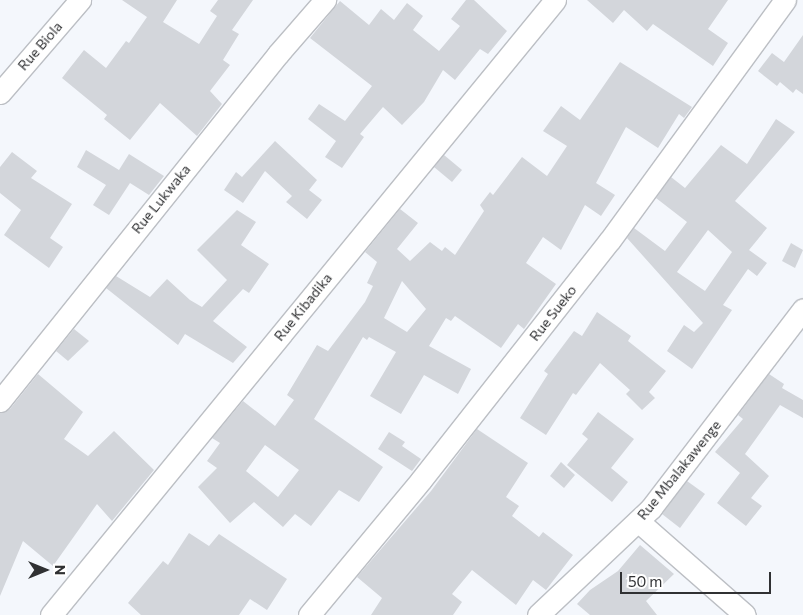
<!DOCTYPE html>
<style>
body{margin:0}
#map{position:relative;width:803px;height:615px;overflow:hidden;background:#f4f7fc;font-family:Commissioner,sans-serif}
div>[style]{position:absolute}
[style*='--x']{left:calc(var(--x)*1px);top:calc(var(--y)*1px);width:calc(var(--w)*1px);rotate:calc(var(--a)*1deg)}
.building>*{inset:0;background:#d3d6db}
.roads{filter:drop-shadow(1px 0 #bcbfc4) drop-shadow(-1px 0 #bcbfc4) drop-shadow(0 1px #bcbfc4) drop-shadow(0 -1px #bcbfc4)}
.minor>*{height:21px;margin:-10.5px;padding:0 10.5px;transform-origin:10.5px;border-radius:10.5px;background:#fff}
span{translate:-50% -50%;white-space:nowrap;text-align:center;line-height:1.15;-webkit-text-stroke:4.5px #fff;paint-order:stroke}
.street-label{font-size:14px;color:#303133}
.north{position:absolute;left:20px;top:545px;width:50px;height:50px;-webkit-text-stroke:4px #fff;paint-order:stroke;rotate:90deg;font-size:14px;font-weight:700;line-height:20px;text-align:center;color:#303133}
.north::after{content:'';display:block;margin:auto;width:18px;height:22px;background:#303133;clip-path:polygon(50% 0,100% 100%,50% 72%,0 100%)}
.scale{position:absolute;left:620px;top:572px;width:151px;height:22px;box-sizing:border-box;border:2px solid #303133;border-top:0;padding-left:6px;font-size:15px;line-height:18px;white-space:nowrap;color:#303133;-webkit-text-stroke:4px #fff;paint-order:stroke}
</style>
<div id="map">
<div class="building">
<div style="clip-path:polygon(122px 0,177px 0,163px 22px,199px 44px,217px 16px,210px 11px,218px 0,253px 0,232px 30px,239px 34px,223px 60px,230px 65px,210px 91px,222px 104px,197px 136px,160px 103px,130px 140px,104px 119px,107px 115px,62px 78px,84px 50px,106px 68px,126px 41px,129px 43px,147px 17px)"></div>
<div style="clip-path:polygon(466px 0,474px 0,507px 31px,488px 54px,480px 49px,455px 80px,443px 70px,424px 102px,402px 125px,383px 107px,360px 134px,364px 137px,342px 168px,325px 157px,336px 141px,308px 119px,319px 104px,345px 121px,372px 86px,310px 38px,340px 1px,369px 25px,381px 9px,394px 20px,407px 3px,423px 16px,413px 30px,439px 51px,460px 26px,451px 19px)"></div>
<div style="clip-path:polygon(587px 0,728px 0,708px 29px,728px 43px,713px 66px,653px 24px,647px 31px,624px 10px,613px 23px)"></div>
<div style="clip-path:polygon(803px 35px,803px 94px,796px 89px,793px 93px,780px 82px,777px 86px,758px 71px,772px 53px,784px 62px)"></div>
<div style="clip-path:polygon(evenodd,620px 62px,692px 107px,684px 118px,679px 114px,658px 148px,626px 127px,596px 183px,615px 195px,601px 216px,585px 205px,561px 250px,543px 237px,526px 263px,556px 284px,524px 329px,518px 324px,501px 348px,455px 316px,451px 321px,446px 318px,429px 346px,471px 369px,458px 394px,424px 375px,401px 414px,370px 396px,396px 352px,369px 337px,367px 340px,363px 337px,314px 419px,383px 467px,359px 502px,339px 490px,311px 526px,295px 514px,283px 527px,254px 502px,230px 523px,198px 487px,217px 468px,207px 461px,220px 443px,212px 438px,243px 401px,275px 426px,294px 400px,287px 395px,317px 345px,328px 351px,365px 302px,373px 286px,367px 283px,377px 262px,365px 252px,400px 209px,418px 223px,397px 249px,410px 261px,430px 242px,442px 251px,445px 247px,455px 255px,484px 211px,480px 205px,490px 192px,493px 195px,522px 157px,547px 176px,567px 146px,543px 131px,561px 106px,580px 120px,620px 62px,402px 281px,426px 309px,407px 332px,384px 318px,402px 281px,620px 62px,265px 445px,299px 470px,278px 497px,246px 471px,265px 445px)"></div>
<div style="clip-path:polygon(evenodd,776px 119px,795px 132px,735px 201px,767px 228px,749px 250px,767px 263px,757px 276px,748px 269px,723px 305px,732px 310px,692px 369px,667px 351px,684px 325px,694px 332px,703px 323px,627px 238px,634px 228px,665px 251px,687px 222px,656px 198px,671px 177px,685px 188px,721px 145px,747px 164px,776px 119px,708px 230px,732px 252px,705px 291px,677px 272px,708px 230px)"></div>
<div style="clip-path:polygon(275px 141px,317px 180px,309px 190px,322px 200px,307px 219px,286px 202px,292px 196px,265px 171px,243px 203px,224px 190px,236px 172px,242px 177px)"></div>
<div style="clip-path:polygon(86px 150px,119px 170px,129px 154px,164px 176px,149px 195px,130px 183px,109px 215px,93px 205px,106px 185px,77px 167px)"></div>
<div style="clip-path:polygon(12px 152px,37px 171px,31px 178px,72px 204px,50px 238px,63px 247px,49px 268px,4px 235px,21px 210px,0 193px,0 167px)"></div>
<div style="clip-path:polygon(444px 155px,462px 170px,452px 182px,434px 167px)"></div>
<div style="clip-path:polygon(237px 210px,256px 222px,241px 245px,269px 264px,249px 293px,243px 289px,213px 321px,247px 347px,233px 363px,185px 334px,178px 345px,106px 288px,116px 276px,150px 297px,167px 279px,190px 300px,202px 307px,227px 280px,197px 250px)"></div>
<div style="clip-path:polygon(791px 243px,803px 250px,795px 268px,782px 261px)"></div>
<div style="clip-path:polygon(597px 312px,631px 336px,628px 341px,666px 371px,649px 392px,655px 398px,642px 410px,626px 394px,630px 390px,600px 363px,576px 395px,573px 393px,546px 435px,520px 418px,548px 374px,544px 371px,574px 331px,582px 336px)"></div>
<div style="clip-path:polygon(74px 329px,89px 341px,68px 361px,56px 351px)"></div>
<div style="clip-path:polygon(38px 374px,83px 412px,64px 439px,88px 456px,114px 431px,154px 470px,112px 521px,97px 504px,53px 566px,23px 541px,0 596px,0 413px,10px 409px)"></div>
<div style="clip-path:polygon(769px 374px,784px 384px,782px 388px,803px 400px,803px 418px,780px 405px,745px 454px,769px 476px,751px 498px,762px 506px,746px 526px,717px 503px,740px 473px,715px 452px,743px 419px,738px 415px)"></div>
<div style="clip-path:polygon(598px 412px,634px 439px,611px 468px,628px 482px,612px 502px,567px 465px,588px 439px,582px 434px)"></div>
<div style="clip-path:polygon(477px 429px,528px 463px,506px 497px,519px 506px,512px 516px,539px 537px,543px 532px,573px 555px,546px 590px,533px 580px,516px 605px,472px 570px,452px 594px,462px 602px,453px 615px,371px 615px,382px 598px,357px 577px,431px 491px)"></div>
<div style="clip-path:polygon(389px 432px,405px 442px,402px 446px,421px 459px,412px 471px,378px 449px)"></div>
<div style="clip-path:polygon(561px 462px,575px 475px,564px 488px,550px 476px)"></div>
<div style="clip-path:polygon(687px 481px,705px 494px,680px 528px,662px 514px)"></div>
<div style="clip-path:polygon(189px 533px,209px 546px,219px 534px,287px 579px,267px 610px,250px 599px,239px 615px,141px 615px,128px 603px,163px 561px,168px 565px)"></div>
<div style="clip-path:polygon(640px 545px,674px 574px,646px 601px,657px 615px,590px 615px,577px 604px,590px 590px,618px 571px)"></div>
</div>
<div class="roads">
<div class="minor">
<div style="--x:0;--y:93;--w:123;--a:-49.3"></div>
<div style="--x:0;--y:401;--w:445;--a:-51.3"></div>
<div style="--x:278;--y:54;--w:72;--a:-49"></div>
<div style="--x:638;--y:521;--w:142;--a:41.3"></div>
<div style="--x:51;--y:615;--w:795;--a:-50.66"></div>
<div style="--x:309;--y:615;--w:175;--a:-50.3"></div>
<div style="--x:421;--y:480;--w:305;--a:-51.8"></div>
<div style="--x:610;--y:240;--w:297;--a:-53.9"></div>
<div style="--x:538;--y:615;--w:156;--a:-43.4"></div>
<div style="--x:651;--y:508;--w:250;--a:-52.6"></div>
</div>
</div>
<div class="street-label">
<span style="left:40px;top:46px;rotate:-49deg">Rue Biola</span>
<span style="left:161px;top:199px;rotate:-51deg">Rue Lukwaka</span>
<span style="left:303px;top:307px;rotate:-51deg">Rue Kibadika</span>
<span style="left:553px;top:313px;rotate:-52deg">Rue Sueko</span>
<span style="left:679px;top:470px;rotate:-51deg">Rue Mbalakawenge</span>
</div>
<div class="north">N</div>
<div class="scale">50 m</div>
</div>
